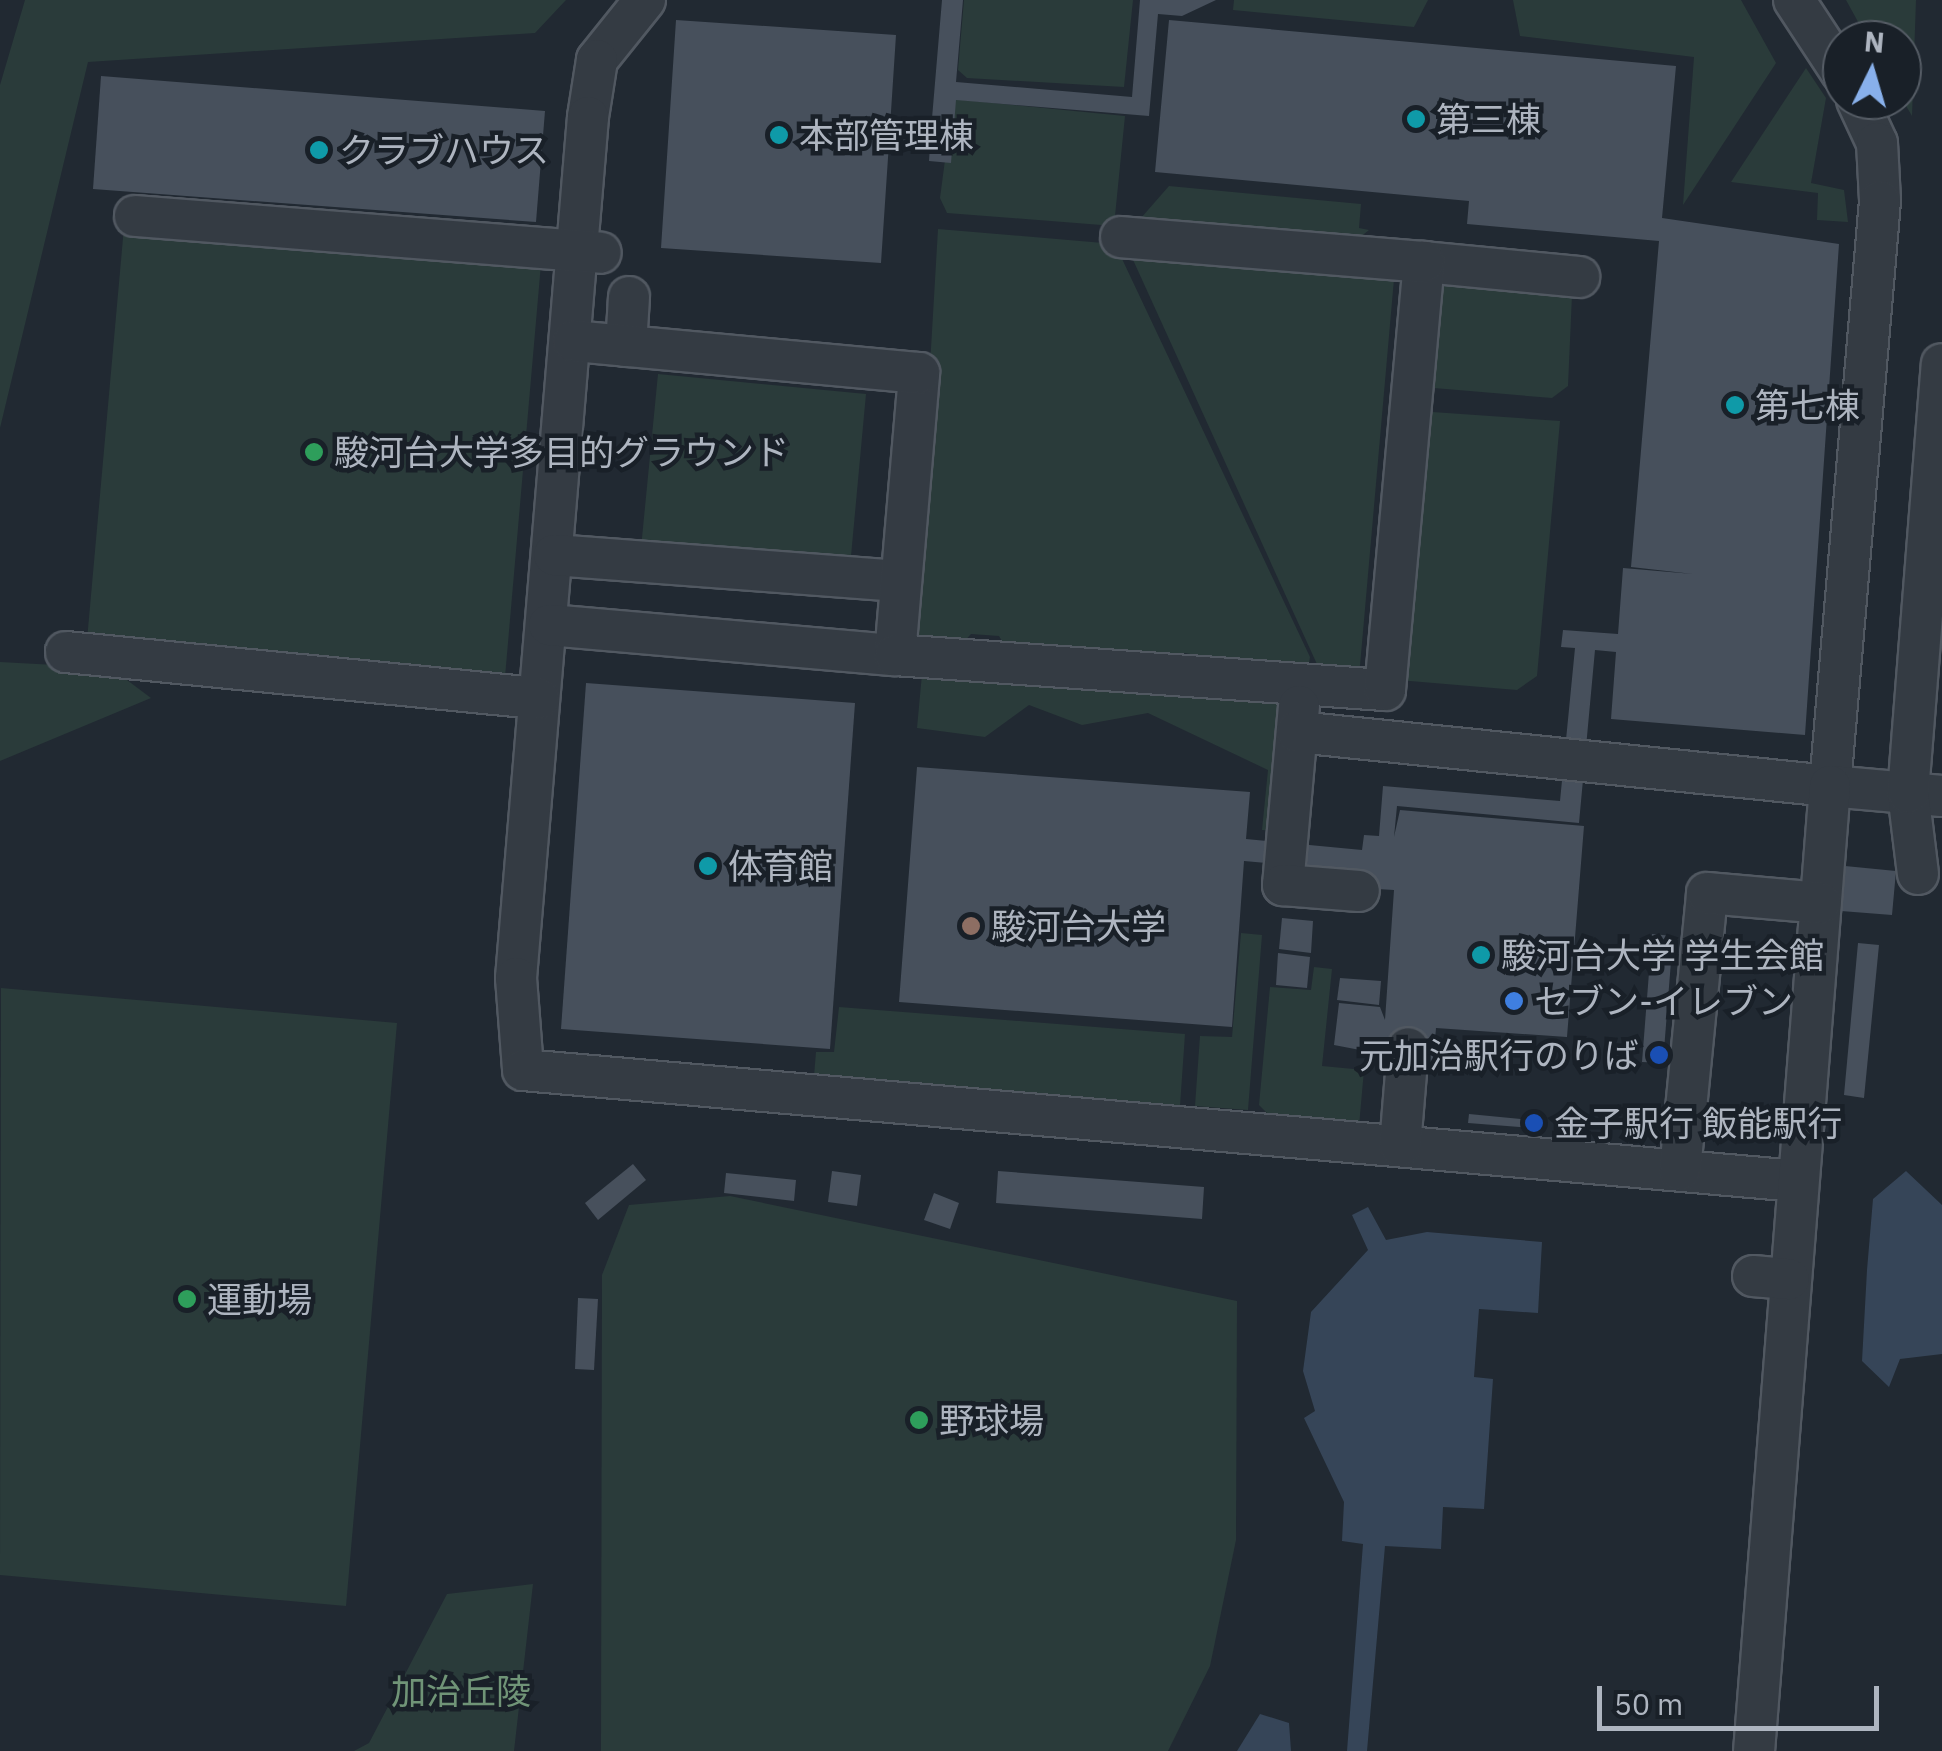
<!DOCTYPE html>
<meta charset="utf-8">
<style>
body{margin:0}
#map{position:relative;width:1942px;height:1751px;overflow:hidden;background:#212932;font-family:"IBM Plex Sans","Noto Sans JP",sans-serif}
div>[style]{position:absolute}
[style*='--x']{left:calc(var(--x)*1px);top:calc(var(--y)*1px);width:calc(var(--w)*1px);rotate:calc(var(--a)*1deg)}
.green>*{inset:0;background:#2a3b3a}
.water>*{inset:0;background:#364558}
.building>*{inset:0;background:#47505c}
.roads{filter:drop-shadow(2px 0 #515861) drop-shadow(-2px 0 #515861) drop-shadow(0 2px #515861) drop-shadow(0 -2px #515861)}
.minor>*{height:40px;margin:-20px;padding:0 20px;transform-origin:20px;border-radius:20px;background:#343b43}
.dots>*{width:28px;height:28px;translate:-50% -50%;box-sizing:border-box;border:5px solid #192028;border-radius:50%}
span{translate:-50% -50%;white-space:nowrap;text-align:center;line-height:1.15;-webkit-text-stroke:9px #192028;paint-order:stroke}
.poi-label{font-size:35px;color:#aeb5c0}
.left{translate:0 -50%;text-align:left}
.right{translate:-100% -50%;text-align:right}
.park-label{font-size:35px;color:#709477}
.north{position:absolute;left:1822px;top:20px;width:100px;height:100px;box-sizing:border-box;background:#192028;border:2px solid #555c65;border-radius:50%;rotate:5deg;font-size:28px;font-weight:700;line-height:40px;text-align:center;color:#aeb5c0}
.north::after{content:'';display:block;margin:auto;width:35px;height:45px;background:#88b0eb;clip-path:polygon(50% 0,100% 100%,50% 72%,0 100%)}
.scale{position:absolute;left:1597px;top:1686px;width:282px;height:45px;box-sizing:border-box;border:5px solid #aeb5c0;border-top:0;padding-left:12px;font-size:30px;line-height:35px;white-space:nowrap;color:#aeb5c0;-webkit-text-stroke:8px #192028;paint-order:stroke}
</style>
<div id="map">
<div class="green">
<div style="clip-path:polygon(25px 0,566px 0,535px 33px,88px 62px,0 428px,0 85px)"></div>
<div style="clip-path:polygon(964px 0,1133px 0,1124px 87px,967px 78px,958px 70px)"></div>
<div style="clip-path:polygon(1234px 0,1428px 0,1414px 27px,1233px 10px)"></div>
<div style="clip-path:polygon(1513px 0,1741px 0,1776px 63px,1683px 205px,1694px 57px,1520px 36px)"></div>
<div style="clip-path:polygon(1846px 0,1916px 0,1912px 116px,1902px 99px,1902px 40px,1868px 40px)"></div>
<div style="clip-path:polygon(1806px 68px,1826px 98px,1811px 183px,1844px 190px,1848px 222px,1817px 220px,1818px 193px,1731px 182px)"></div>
<div style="clip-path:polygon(953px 99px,1125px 116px,1114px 226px,947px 213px,940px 198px)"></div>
<div style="clip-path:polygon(1169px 186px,1361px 204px,1359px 228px,1369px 230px,1359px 238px,1141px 218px)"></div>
<div style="clip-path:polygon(124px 227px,541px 264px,505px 677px,87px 640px)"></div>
<div style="clip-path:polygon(938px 229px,1115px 244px,1310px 657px,1307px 676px,1185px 653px,1156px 663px,1006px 648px,999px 636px,971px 634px,961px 645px,914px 638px)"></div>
<div style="clip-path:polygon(1129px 251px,1394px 279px,1359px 677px,1321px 673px)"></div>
<div style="clip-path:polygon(1440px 282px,1572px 295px,1568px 386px,1552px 398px,1422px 387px)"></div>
<div style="clip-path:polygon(658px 374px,866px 394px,850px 567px,641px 548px)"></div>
<div style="clip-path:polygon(1418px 411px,1560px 421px,1537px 676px,1517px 690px,1398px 680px)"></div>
<div style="clip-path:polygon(0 662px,111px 668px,151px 698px,0 761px)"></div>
<div style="clip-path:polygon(922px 674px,1271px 701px,1286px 708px,1274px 831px,1262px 830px,1268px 770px,1148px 713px,1082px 725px,1029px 705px,985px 737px,917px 728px)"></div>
<div style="clip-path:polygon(1241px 933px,1262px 935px,1248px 1110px,1195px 1106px,1200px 1036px,1232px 1037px)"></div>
<div style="clip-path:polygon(1314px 967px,1332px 969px,1322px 1066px,1364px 1070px,1359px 1126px,1271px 1117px,1259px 1105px,1270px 987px,1311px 990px)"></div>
<div style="clip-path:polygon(1px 988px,397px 1023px,346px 1606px,0 1575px)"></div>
<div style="clip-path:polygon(839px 1007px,1185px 1034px,1180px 1106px,814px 1076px,816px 1052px,834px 1052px)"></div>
<div style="clip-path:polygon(730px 1196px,1237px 1301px,1236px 1540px,1210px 1666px,1168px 1751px,601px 1751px,602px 1275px,629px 1205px)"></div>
<div style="clip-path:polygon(533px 1584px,514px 1751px,354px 1751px,369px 1743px,447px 1594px)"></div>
</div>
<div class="water">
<div style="clip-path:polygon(1906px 1171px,1942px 1205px,1942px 1354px,1900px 1359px,1889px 1387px,1862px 1361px,1867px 1270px,1873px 1199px)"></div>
<div style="clip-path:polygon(1368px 1207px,1386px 1240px,1427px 1232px,1542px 1242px,1538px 1313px,1479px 1309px,1474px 1377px,1493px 1379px,1484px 1509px,1443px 1507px,1441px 1549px,1385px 1546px,1367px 1751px,1347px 1751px,1363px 1544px,1342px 1541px,1344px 1502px,1304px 1418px,1315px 1411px,1303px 1371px,1311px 1312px,1368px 1250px,1352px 1215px)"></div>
<div style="clip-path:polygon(1260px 1714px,1289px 1723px,1291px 1751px,1237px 1751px)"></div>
</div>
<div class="building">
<div style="clip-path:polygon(942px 0,963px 0,956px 82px,1132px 97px,1140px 0,1216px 0,1182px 16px,1158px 14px,1149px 116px,956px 100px,951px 163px,929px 161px,930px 145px,889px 143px,881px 263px,661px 248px,676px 20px,896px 35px,890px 127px,931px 130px)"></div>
<div style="clip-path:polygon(1169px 20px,1676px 66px,1662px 218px,1839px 244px,1805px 735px,1611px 719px,1616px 652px,1595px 650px,1579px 823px,1397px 806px,1394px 837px,1400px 810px,1584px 826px,1567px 1037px,1436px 1028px,1433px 1064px,1334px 1045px,1339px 1003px,1380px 1007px,1385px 1020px,1394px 890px,1360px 888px,1361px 871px,1244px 861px,1232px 1027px,899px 1002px,917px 767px,1250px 792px,1246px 839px,1362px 850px,1364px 835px,1379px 836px,1383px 786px,1560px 801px,1575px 648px,1561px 647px,1563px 630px,1618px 634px,1623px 568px,1693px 574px,1631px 567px,1659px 241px,1467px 224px,1469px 201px,1155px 172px)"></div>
<div style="clip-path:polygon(101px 76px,545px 111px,536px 222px,93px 189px)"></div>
<div style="clip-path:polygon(586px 683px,855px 703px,830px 1049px,561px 1029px)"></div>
<div style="clip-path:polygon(1845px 866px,1896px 871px,1892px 915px,1841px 911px)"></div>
<div style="clip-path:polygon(1282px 918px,1313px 921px,1311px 953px,1279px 949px)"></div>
<div style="clip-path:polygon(1652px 934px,1673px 936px,1663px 1063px,1642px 1062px)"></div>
<div style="clip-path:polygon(1858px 943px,1879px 945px,1864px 1098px,1844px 1095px)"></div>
<div style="clip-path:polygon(1278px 953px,1310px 957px,1307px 988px,1276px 985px)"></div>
<div style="clip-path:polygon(1340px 978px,1381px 981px,1379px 1005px,1337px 1000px)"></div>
<div style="clip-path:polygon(1469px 1114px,1532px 1120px,1532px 1128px,1468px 1123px)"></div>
<div style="clip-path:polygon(633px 1164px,646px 1180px,598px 1220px,585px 1203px)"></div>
<div style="clip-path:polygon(832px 1171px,861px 1175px,857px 1206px,828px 1202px)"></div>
<div style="clip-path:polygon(998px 1171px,1204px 1187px,1202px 1219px,996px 1203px)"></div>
<div style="clip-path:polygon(726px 1173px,796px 1180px,794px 1201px,724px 1193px)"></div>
<div style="clip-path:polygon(934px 1193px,959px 1203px,950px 1229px,924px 1220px)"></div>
<div style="clip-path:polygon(578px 1298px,598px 1299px,594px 1370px,575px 1369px)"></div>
</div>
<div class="roads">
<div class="minor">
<div style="--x:645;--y:0;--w:77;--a:128.7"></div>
<div style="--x:597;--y:60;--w:58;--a:99"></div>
<div style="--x:588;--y:117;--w:864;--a:94.78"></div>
<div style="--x:516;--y:978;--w:92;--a:85.6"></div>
<div style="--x:523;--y:1070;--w:1278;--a:4.98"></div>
<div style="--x:1794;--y:0;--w:87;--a:56.7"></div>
<div style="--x:1857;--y:100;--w:47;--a:65.1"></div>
<div style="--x:1877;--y:143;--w:58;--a:87"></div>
<div style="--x:1880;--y:201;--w:587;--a:94.89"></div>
<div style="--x:1830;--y:786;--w:112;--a:5.1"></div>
<div style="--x:135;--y:216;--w:467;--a:4.5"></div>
<div style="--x:1424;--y:262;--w:156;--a:5.5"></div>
<div style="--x:626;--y:346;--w:49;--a:-86.5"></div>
<div style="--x:554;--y:555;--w:346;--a:4.3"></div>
<div style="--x:549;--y:625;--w:347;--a:5"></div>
<div style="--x:895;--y:655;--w:283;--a:-85.1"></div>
<div style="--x:919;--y:373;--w:347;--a:-174.7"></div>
<div style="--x:66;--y:652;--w:475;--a:5.6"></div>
<div style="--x:895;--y:655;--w:491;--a:4.1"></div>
<div style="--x:1385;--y:690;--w:430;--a:-84.8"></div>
<div style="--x:1424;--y:262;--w:304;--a:-175.3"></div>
<div style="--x:1299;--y:706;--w:180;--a:95.1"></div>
<div style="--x:1283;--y:885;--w:76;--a:4.5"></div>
<div style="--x:1297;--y:732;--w:536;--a:5.79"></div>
<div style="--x:1830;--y:786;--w:968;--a:94.5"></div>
<div style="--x:1918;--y:874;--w:82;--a:-97"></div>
<div style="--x:1908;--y:793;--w:430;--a:-85.5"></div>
<div style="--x:1400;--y:1146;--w:98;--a:-85.3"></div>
<div style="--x:1680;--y:1170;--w:278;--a:-84.4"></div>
<div style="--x:1707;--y:893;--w:114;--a:5"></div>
<div style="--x:1753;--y:1276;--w:36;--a:5"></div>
</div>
</div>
<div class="dots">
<div style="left:1416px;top:119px;background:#0f9aa8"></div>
<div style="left:779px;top:135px;background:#0f9aa8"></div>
<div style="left:319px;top:150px;background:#0f9aa8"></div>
<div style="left:1735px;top:405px;background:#0f9aa8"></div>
<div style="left:314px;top:452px;background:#2e9e5b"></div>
<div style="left:708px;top:866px;background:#0f9aa8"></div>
<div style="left:971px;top:926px;background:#8d6e63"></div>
<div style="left:1481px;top:955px;background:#0f9aa8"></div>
<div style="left:1514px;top:1001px;background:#3f7fe0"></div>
<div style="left:1659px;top:1055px;background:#1a4fb4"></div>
<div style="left:1534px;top:1123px;background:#1a4fb4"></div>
<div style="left:187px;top:1299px;background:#2e9e5b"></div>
<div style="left:919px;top:1420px;background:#2e9e5b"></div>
</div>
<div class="poi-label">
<span class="left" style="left:1436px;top:119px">第三棟</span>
<span class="left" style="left:799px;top:135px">本部管理棟</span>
<span class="left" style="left:339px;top:150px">クラブハウス</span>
<span class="left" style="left:1755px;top:405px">第七棟</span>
<span class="left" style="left:334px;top:452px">駿河台大学多目的グラウンド</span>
<span class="left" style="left:728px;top:866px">体育館</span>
<span class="left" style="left:991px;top:926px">駿河台大学</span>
<span class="left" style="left:1501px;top:955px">駿河台大学 学生会館</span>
<span class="left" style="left:1534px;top:1001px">セブン-イレブン</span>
<span class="right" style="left:1639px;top:1055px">元加治駅行のりば</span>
<span class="left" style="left:1554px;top:1123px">金子駅行 飯能駅行</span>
<span class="left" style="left:207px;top:1299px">運動場</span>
<span class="left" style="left:939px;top:1420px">野球場</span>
</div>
<div class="park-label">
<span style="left:461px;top:1691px">加治丘陵</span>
</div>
<div class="north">N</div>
<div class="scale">50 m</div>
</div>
